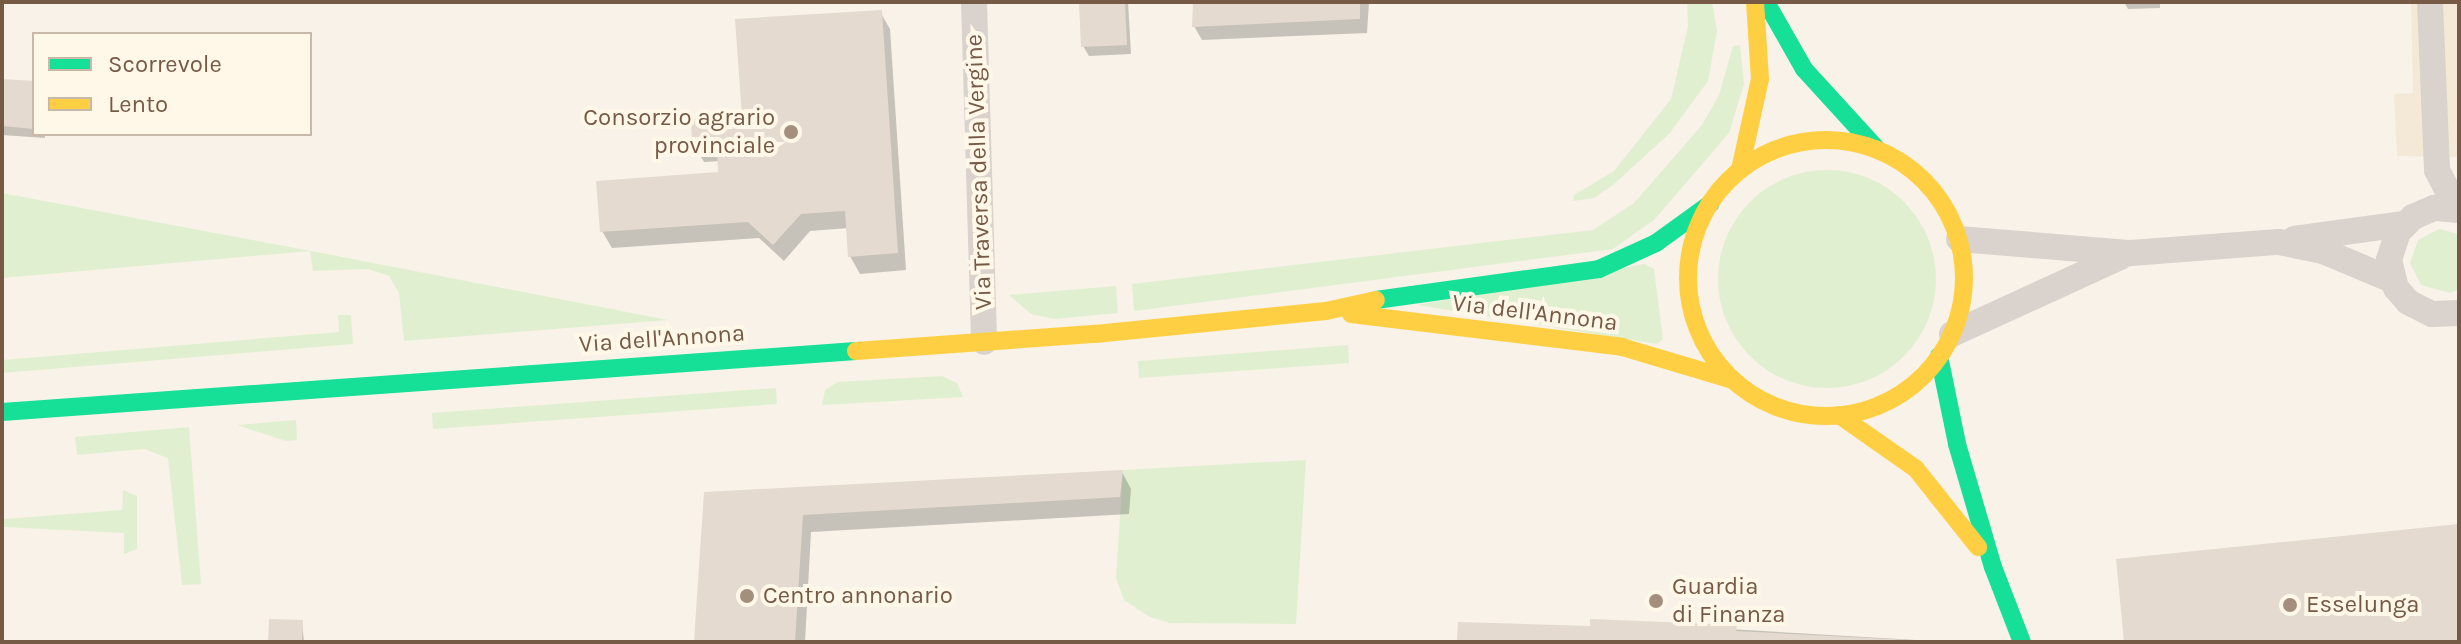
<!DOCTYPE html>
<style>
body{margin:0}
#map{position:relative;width:2461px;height:644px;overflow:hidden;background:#f8f2e8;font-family:Karla,sans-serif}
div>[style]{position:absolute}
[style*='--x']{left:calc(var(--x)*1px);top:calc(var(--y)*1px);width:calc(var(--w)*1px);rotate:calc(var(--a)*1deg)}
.residential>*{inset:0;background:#f4e9d7}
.green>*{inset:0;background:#e1efd1}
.round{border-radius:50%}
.shadow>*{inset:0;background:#0003}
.building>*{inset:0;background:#e4dacf}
.street>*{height:26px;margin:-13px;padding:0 13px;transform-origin:13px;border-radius:13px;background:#dad2cc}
.fast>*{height:18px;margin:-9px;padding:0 9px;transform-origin:9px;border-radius:9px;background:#16e098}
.slow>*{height:18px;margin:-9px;padding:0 9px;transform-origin:9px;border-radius:9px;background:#ffcf43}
.slow>.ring{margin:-9px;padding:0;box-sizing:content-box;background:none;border:18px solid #ffcf43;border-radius:50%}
.dots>*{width:22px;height:22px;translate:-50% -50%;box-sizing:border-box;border:4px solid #fff8e9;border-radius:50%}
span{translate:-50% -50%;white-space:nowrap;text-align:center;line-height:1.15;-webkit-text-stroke:8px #fff8e9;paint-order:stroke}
.poi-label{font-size:24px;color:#775a46}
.right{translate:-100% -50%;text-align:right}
.left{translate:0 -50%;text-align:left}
.street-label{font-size:24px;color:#775a46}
.frame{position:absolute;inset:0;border:4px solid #775a46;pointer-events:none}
.legend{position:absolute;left:32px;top:32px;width:280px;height:104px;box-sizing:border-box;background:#fff8e9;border:2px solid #c9b9a8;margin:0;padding:10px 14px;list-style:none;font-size:24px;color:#775a46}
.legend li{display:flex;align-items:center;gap:16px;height:40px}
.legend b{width:40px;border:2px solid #c9b9a8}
</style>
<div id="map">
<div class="residential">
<div style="clip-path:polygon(2411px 2px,2459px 2px,2459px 157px,2397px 156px,2394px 94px,2413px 93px)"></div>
</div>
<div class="green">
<div style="clip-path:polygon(1687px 2px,1712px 2px,1717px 31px,1708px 81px,1669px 134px,1613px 185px,1594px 198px,1573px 201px,1574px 195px,1614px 171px,1671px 99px,1688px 26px)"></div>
<div style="clip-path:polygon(1740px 45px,1744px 84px,1729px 133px,1654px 220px,1613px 249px,1134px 311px,1132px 284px,1593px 230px,1634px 203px,1702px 125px,1719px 95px,1733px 46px)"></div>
<div class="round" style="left:1718px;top:170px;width:218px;height:218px"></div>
<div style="clip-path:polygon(2px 193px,311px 251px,668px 320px,404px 341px,399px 293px,389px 276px,368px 269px,313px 271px,310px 251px,2px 278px)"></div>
<div style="clip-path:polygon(2439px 229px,2459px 234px,2459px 289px,2450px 293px,2421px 285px,2410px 263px,2418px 240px)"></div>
<div style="clip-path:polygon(1644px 264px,1654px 269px,1663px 339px,1657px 344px,1417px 305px)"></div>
<div style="clip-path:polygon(1116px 286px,1118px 313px,1055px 319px,1031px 314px,1009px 295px)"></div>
<div style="clip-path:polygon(338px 315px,351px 315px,353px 344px,2px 373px,2px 360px,339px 332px)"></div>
<div style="clip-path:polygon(1348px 345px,1349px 363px,1139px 378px,1138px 361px)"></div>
<div style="clip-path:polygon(942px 376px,957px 383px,963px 397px,822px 405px,825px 390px,838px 382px)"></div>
<div style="clip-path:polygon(776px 388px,777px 404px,433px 429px,432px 413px)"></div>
<div style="clip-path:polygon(296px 420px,297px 440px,286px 441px,237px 425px)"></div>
<div style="clip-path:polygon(189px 427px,201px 584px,182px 585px,168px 458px,144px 449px,77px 455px,75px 437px)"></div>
<div style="clip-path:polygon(1306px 460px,1296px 624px,1170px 623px,1150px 617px,1124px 600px,1116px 578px,1123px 470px)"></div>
<div style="clip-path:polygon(123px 490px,137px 496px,137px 549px,124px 554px,124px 533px,4px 527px,4px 519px,122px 510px)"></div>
</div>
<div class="shadow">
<div style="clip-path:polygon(1081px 2px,1128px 2px,1131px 54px,1089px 56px,1083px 46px)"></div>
<div style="clip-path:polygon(1193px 2px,1369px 2px,1367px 33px,1202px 40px,1194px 26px)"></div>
<div style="clip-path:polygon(2124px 2px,2160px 2px,2160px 8px,2128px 9px)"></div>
<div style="clip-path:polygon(880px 12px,890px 29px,906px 270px,860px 274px,850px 256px,849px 228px,810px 231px,784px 261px,759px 238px,612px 248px,602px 231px,721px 174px,720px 161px,704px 162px,694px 145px,744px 118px)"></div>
<div style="clip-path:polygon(2px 81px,34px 83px,34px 134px,45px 134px,45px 138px,2px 135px)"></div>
<div style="clip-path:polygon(1122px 472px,1131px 489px,1129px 514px,811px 532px,805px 642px,696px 642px,706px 494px)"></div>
<div style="clip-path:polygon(1592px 621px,1950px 642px,1459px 642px,1591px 628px)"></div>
<div style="clip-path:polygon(302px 622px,304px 642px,271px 642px,270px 641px)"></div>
</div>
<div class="building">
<div style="clip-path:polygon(1079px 2px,1125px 2px,1127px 45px,1081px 47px)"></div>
<div style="clip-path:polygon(1193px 2px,1360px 2px,1360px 19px,1192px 27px)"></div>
<div style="clip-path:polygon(882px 10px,898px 253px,848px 257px,845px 211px,801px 214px,773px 245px,748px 222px,600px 232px,596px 181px,718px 172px,717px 144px,692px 145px,691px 119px,742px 116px,735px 19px)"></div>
<div style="clip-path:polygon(2px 79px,34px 81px,34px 129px,2px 126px)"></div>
<div style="clip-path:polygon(1123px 470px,1120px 497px,803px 515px,795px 642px,694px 642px,704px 492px)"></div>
<div style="clip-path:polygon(2459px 524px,2459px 642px,2124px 642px,2116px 559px)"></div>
<div style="clip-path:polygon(269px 619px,303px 620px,302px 642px,268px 641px)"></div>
<div style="clip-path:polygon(1590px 619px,1737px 625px,1736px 631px,1947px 642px,1457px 642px,1458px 622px,1590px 626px)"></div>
</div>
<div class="street">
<div style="--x:974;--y:2;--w:340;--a:88.3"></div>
<div style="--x:2430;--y:2;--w:168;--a:87.6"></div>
<div style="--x:2437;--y:170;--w:44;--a:62.9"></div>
<div style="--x:2459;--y:210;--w:25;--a:-175"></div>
<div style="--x:2434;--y:208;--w:23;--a:157"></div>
<div style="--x:2413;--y:217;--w:21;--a:135"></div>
<div style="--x:2398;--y:232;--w:29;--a:108"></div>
<div style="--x:2389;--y:260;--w:29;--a:76"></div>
<div style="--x:2396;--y:288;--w:18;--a:49"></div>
<div style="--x:2408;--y:302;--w:27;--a:27"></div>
<div style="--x:2432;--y:314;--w:27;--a:-2"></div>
<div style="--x:1959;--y:239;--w:173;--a:4.7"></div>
<div style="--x:2131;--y:253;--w:148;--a:-4.3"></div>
<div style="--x:2279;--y:242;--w:45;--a:11.6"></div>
<div style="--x:2323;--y:251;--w:75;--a:22.8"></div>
<div style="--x:2294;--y:239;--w:111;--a:-7.8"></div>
<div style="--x:1952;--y:334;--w:185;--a:-24.6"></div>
</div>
<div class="fast">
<div style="--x:1766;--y:2;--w:77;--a:60.4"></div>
<div style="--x:1804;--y:69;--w:110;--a:47.6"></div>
<div style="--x:1376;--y:300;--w:225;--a:-7.9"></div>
<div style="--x:1599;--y:269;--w:63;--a:-24.5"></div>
<div style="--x:1656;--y:243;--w:67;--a:-35.8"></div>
<div style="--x:1939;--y:356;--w:90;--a:78.4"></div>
<div style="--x:1957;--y:444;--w:128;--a:73.7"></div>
<div style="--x:1993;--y:567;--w:80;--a:68.9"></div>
<div style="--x:2;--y:412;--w:856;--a:-4.09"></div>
</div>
<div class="slow">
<div class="ring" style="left:1688px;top:140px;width:258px;height:258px"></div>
<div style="--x:1740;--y:170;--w:93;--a:-77.6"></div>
<div style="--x:1760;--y:79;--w:77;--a:-93.7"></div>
<div style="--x:1351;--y:314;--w:273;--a:6.9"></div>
<div style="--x:1622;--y:347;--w:116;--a:16.6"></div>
<div style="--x:856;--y:351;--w:240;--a:-4.1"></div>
<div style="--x:1095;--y:334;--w:232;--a:-5.7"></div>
<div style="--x:1326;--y:311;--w:51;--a:-12.4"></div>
<div style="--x:1839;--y:415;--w:94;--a:35"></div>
<div style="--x:1916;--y:469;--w:100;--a:51.5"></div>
</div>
<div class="dots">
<div style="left:791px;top:132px;background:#a48f7f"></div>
<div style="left:747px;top:596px;background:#a48f7f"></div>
<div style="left:1656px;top:601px;background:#a48f7f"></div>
<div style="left:2290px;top:605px;background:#a48f7f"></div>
</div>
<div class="poi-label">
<span class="right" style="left:775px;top:132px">Consorzio agrario<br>provinciale</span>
<span class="left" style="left:1672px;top:601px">Guardia<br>di Finanza</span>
<span class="left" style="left:763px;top:596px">Centro annonario</span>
<span class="left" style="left:2306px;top:605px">Esselunga</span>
</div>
<div class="street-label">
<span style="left:979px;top:172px;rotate:-92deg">Via Traversa della Vergine</span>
<span style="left:1535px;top:313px;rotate:7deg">Via dell'Annona</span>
<span style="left:662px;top:339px;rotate:-4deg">Via dell'Annona</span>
</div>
<div class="frame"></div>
<ul class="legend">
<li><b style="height:10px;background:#16e098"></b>Scorrevole</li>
<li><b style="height:10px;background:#ffcf43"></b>Lento</li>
</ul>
</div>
